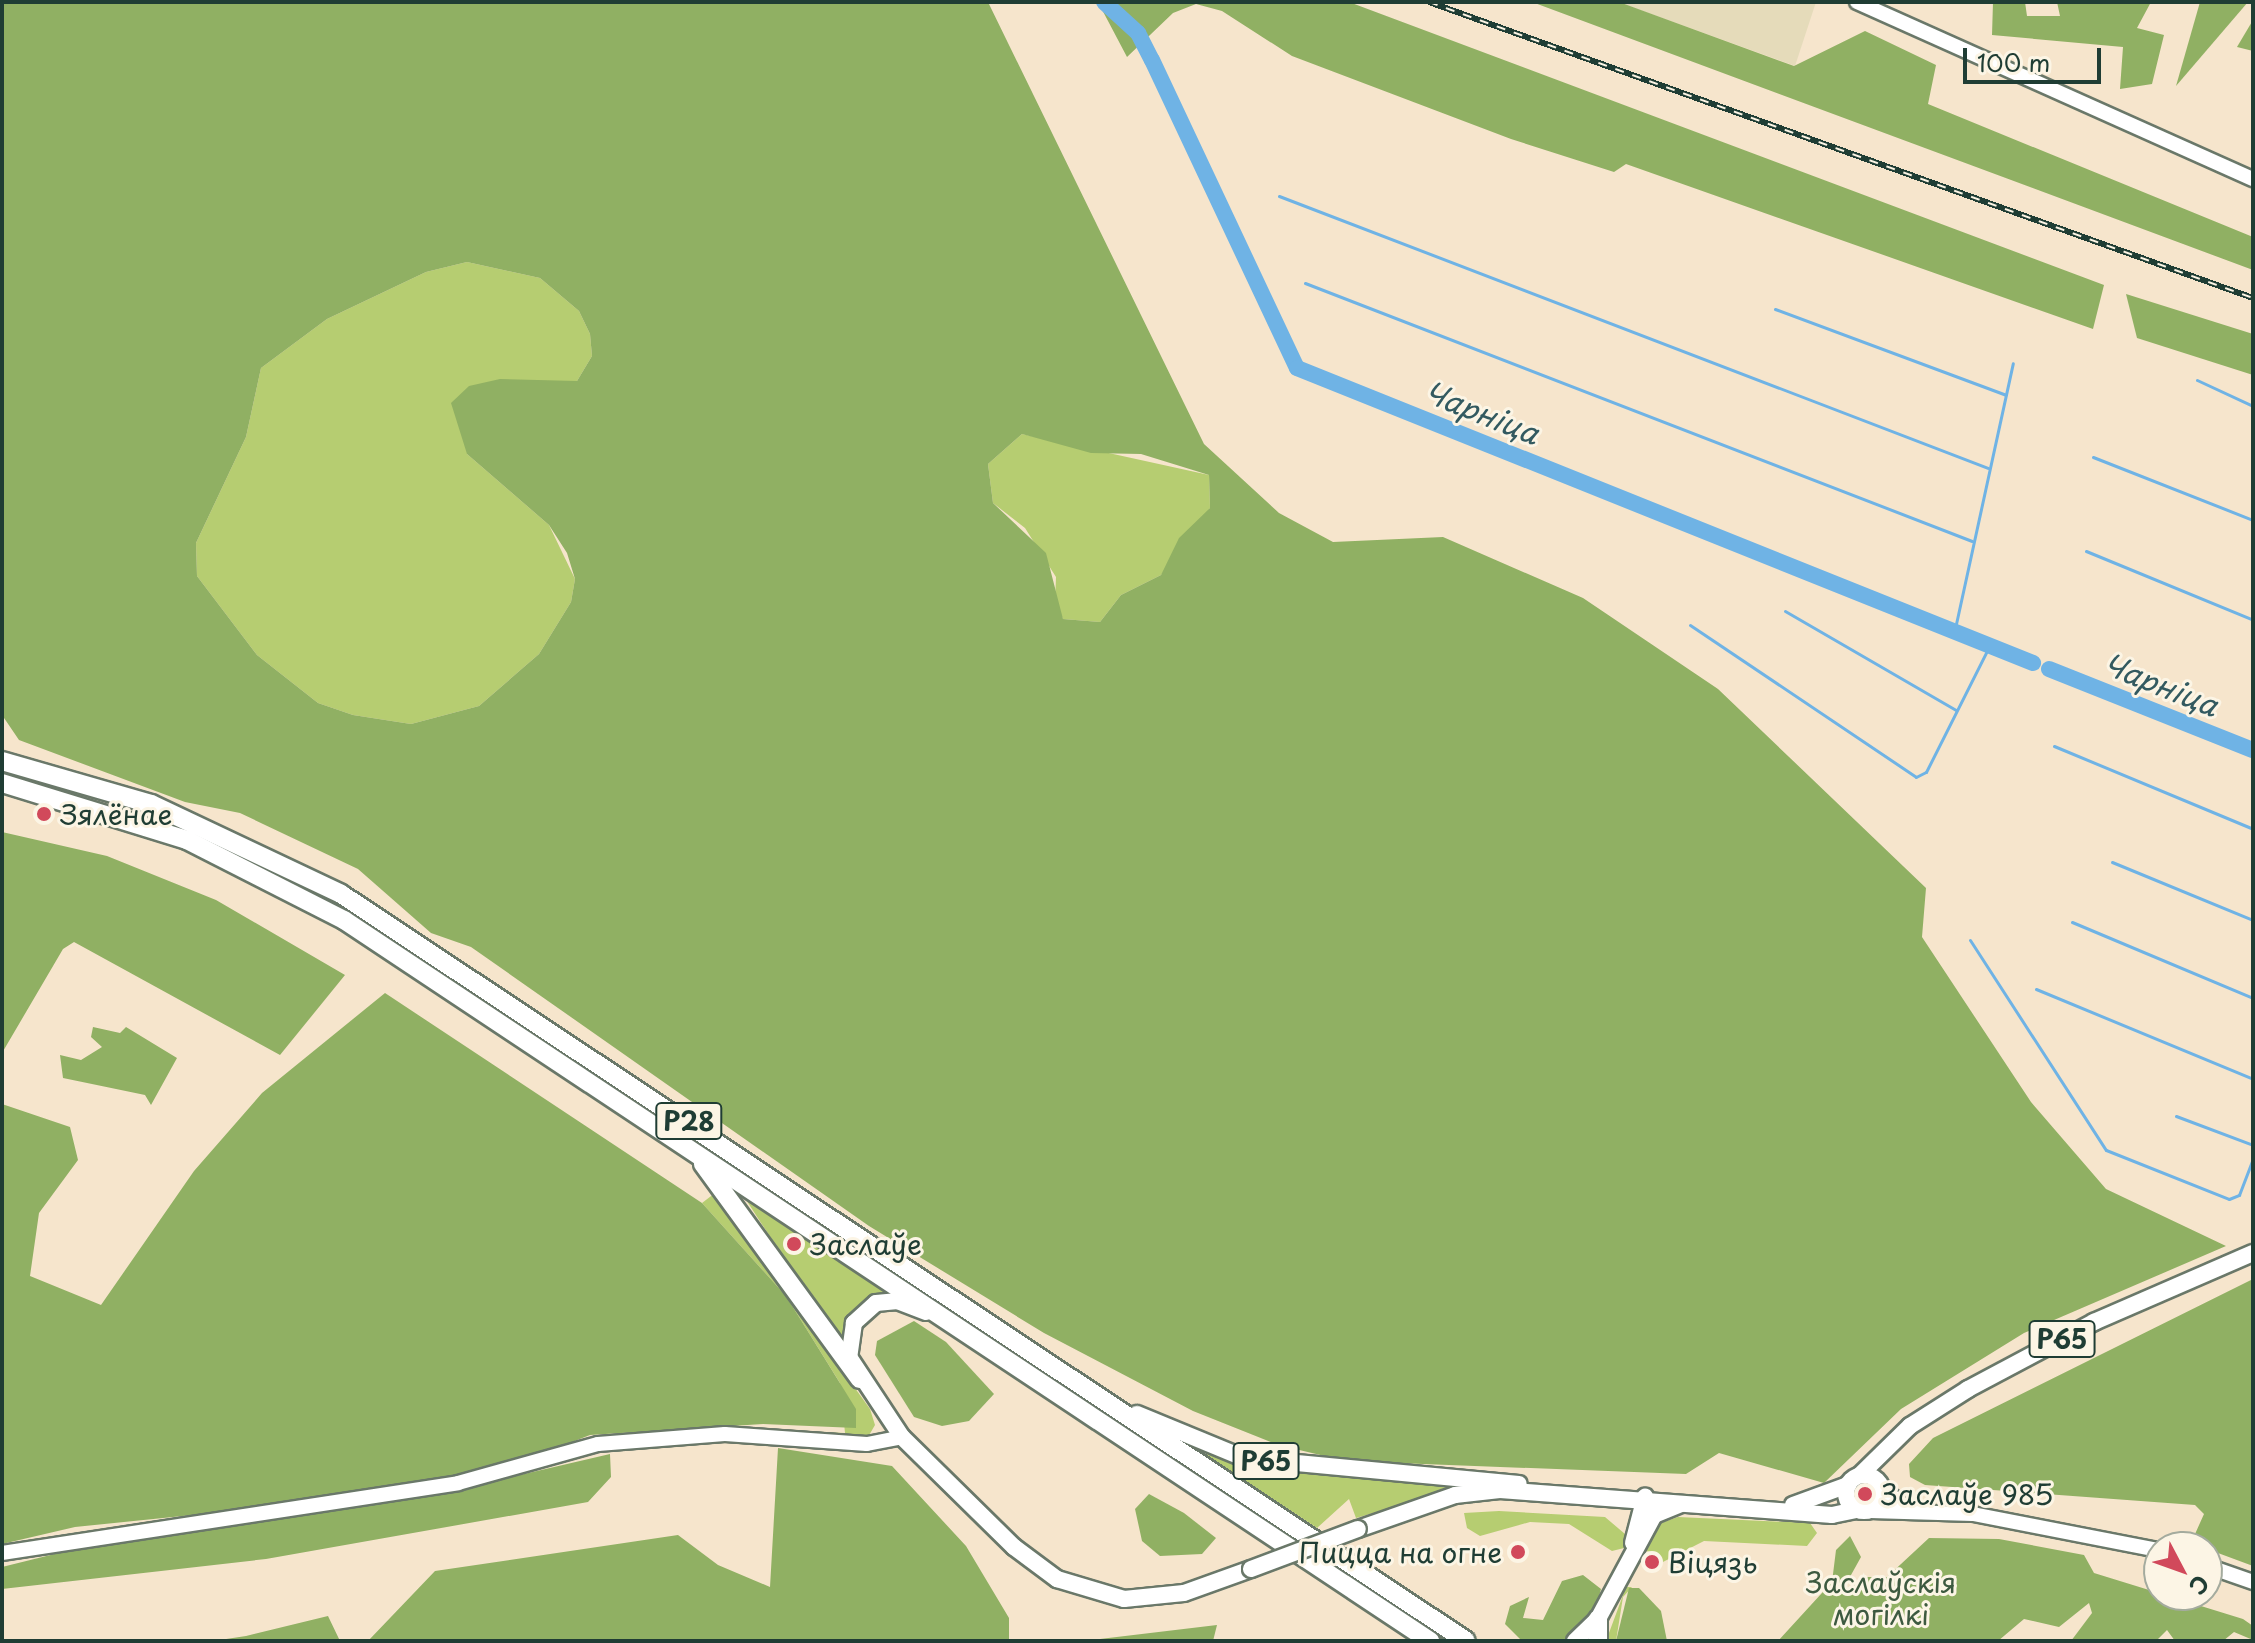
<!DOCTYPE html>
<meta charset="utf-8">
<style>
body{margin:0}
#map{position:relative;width:2255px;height:1643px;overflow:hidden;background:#f6e5cc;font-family:"Playpen Sans",sans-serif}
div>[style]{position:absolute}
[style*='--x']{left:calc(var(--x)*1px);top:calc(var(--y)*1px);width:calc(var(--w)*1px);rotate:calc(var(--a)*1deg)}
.built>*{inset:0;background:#e5dbba}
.green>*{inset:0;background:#b6cd71}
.forest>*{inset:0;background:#90b063}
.stream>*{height:3px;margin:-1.5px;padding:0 1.5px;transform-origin:1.5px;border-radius:1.5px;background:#6fb3e5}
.river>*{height:16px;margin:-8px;padding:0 8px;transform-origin:8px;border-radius:8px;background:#6fb3e5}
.roads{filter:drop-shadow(2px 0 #6a7869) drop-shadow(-2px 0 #6a7869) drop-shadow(0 2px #6a7869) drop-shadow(0 -2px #6a7869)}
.secondary>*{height:14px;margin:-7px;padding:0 7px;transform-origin:7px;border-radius:7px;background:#fff}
.primary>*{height:16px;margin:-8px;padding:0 8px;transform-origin:8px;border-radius:8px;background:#fff}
.primary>.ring{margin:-8px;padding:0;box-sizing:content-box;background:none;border:16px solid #fff;border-radius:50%}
.highway>*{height:18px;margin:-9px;padding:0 9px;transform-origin:9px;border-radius:9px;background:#fff}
.rail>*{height:6px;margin-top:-3px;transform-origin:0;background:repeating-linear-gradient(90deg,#fcf5e5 0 9px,#1f3d34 0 18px);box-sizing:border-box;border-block:2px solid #1f3d34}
.bridges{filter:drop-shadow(2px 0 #6a7869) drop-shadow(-2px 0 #6a7869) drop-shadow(0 2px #6a7869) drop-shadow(0 -2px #6a7869)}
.primary-bridge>*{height:16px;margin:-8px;padding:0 8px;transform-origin:8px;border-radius:8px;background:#fff}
.dots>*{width:22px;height:22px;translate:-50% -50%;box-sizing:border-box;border:4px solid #fcf5e5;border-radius:50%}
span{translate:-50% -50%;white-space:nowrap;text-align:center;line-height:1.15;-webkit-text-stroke:6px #fcf5e5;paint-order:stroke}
.shield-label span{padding:2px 6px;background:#fcf5e5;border:2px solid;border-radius:6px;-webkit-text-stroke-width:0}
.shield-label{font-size:26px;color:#1f3d34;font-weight:700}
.poi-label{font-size:28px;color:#1f3d34}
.left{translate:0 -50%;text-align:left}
.right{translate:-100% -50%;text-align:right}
.park-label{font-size:28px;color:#3d5a40}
.water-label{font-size:30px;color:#335a60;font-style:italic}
.frame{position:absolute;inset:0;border:4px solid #1f3d34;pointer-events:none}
.north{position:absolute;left:2143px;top:1531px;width:80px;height:80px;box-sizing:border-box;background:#fcf5e5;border:2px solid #a4ab9e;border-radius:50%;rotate:131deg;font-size:22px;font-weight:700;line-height:32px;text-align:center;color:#1f3d34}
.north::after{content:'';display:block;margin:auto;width:28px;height:36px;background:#d1495b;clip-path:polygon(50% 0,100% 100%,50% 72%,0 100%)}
.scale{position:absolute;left:1963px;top:48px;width:138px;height:36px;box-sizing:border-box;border:4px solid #1f3d34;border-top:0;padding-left:10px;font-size:24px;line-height:28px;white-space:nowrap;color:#1f3d34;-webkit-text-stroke:6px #fcf5e5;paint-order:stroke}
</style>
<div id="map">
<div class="built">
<div style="clip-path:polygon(1618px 2px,1816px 2px,1795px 66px)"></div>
</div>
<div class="green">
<div style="clip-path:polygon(467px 262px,540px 278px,579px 311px,590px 334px,592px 356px,577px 381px,547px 381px,467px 454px,549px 525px,575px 579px,571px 602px,539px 654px,479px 706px,411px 724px,353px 715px,318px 703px,257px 655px,197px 576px,196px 543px,246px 437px,261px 368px,327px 319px,426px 272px)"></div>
<div style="clip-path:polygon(1022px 434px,1209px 475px,1210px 508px,1161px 575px,1121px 595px,1100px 622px,1063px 619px,1055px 603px,1056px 577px,1025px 528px,993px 503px,988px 464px)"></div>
<div style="clip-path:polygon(741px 1192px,888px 1290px,852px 1314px,845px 1352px)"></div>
<div style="clip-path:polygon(715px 1193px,870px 1409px,875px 1425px,868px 1437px,739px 1428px,845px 1433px,840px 1383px,786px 1296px,702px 1203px)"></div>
<div style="clip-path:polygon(1203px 1453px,1228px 1459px,1478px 1483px,1356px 1518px,1349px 1499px,1317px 1528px)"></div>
<div style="clip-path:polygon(1499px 1511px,1605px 1517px,1625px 1534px,1624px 1548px,1612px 1551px,1569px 1524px,1530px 1522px,1480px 1536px,1467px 1528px,1464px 1513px)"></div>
<div style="clip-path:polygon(1678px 1517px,1810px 1523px,1817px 1533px,1807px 1546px,1704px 1541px,1659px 1564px,1656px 1552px,1643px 1551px,1661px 1523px)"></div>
<div style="clip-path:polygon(1626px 1587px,1632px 1587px,1623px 1597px,1616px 1641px,1606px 1641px)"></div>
</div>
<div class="forest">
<div style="clip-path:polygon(evenodd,2px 2px,988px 2px,1204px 444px,1279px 513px,1333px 542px,1443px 537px,1583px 598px,1718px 689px,1926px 888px,1922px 937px,2031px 1102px,2106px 1189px,2226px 1246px,2024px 1333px,1901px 1409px,1824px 1483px,1719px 1453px,1686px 1474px,1346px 1461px,1278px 1445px,1193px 1411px,1044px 1333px,869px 1226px,471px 947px,431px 933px,358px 869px,240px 813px,185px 802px,19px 740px,2px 715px,2px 2px,467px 262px,540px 278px,579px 311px,590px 334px,592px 356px,577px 381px,500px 379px,469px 386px,451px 403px,467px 454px,549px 525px,567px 553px,575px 579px,571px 602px,539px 654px,479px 706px,411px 724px,353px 715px,318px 703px,257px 655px,197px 576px,196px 543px,246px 437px,261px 368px,327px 319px,426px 272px,467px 262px,2px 2px,1022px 434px,1091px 453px,1141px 454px,1209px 475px,1210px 508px,1179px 538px,1161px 575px,1121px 595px,1100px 622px,1063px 619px,1046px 553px,993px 503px,988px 464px,1022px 434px)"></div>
<div style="clip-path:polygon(1098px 2px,1349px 2px,2104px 285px,2093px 329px,1626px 164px,1614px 172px,1511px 139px,1292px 56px,1222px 11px,1196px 4px,1173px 13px,1127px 57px)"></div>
<div style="clip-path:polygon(1532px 2px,1619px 2px,1794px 66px,1865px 31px,1936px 65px,1928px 104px,2253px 237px,2253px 270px)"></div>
<div style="clip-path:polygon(1993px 2px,2025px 2px,2027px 16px,2060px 16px,2057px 2px,2151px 2px,2137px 28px,2164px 35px,2152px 84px,2120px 89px,2123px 47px,1992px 35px)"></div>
<div style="clip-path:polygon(2200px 2px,2248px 2px,2176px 86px)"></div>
<div style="clip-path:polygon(2253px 20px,2253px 51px,2237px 47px)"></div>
<div style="clip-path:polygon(2126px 294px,2253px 334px,2253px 375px,2137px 338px)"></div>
<div style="clip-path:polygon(2px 832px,107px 856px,216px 900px,345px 975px,280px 1055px,74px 942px,63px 949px,2px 1053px)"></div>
<div style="clip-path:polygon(385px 993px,702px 1203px,786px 1296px,856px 1409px,856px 1428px,763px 1424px,590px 1435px,531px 1458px,426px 1482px,300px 1504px,75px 1527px,2px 1544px,2px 1104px,70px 1127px,78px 1160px,39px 1213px,30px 1276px,101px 1305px,194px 1171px,262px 1093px)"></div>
<div style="clip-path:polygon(93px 1027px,120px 1033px,126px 1027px,177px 1058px,151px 1105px,145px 1095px,63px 1078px,60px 1055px,81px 1060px,102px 1047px,91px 1037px)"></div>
<div style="clip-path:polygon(2253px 1279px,2253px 1566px,2191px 1543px,2204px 1514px,2195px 1505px,1925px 1485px,1910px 1477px,1909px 1464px,1933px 1438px)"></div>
<div style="clip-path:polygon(914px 1321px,946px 1342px,994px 1394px,969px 1421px,942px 1426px,914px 1417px,875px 1355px,877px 1341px)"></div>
<div style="clip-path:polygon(778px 1448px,892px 1466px,966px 1546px,1009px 1618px,1009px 1641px,368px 1641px,435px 1571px,678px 1535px,718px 1565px,770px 1587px)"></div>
<div style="clip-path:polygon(610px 1454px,611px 1477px,588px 1502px,266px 1559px,2px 1589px,2px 1567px,87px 1546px,425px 1497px)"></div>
<div style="clip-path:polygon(1149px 1494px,1184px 1513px,1216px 1538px,1202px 1554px,1160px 1556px,1142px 1541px,1135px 1509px)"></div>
<div style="clip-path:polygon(1850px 1536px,1861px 1557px,1841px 1593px,1866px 1577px,1887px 1577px,1929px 1538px,1999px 1539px,2084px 1555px,2094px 1573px,2243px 1619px,2253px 1626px,2253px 1640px,2234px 1632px,2223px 1641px,2175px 1641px,2167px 1630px,2156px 1641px,2071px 1641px,2092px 1613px,2089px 1603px,2059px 1627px,2024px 1619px,1998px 1641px,1778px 1641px,1832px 1582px,1836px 1550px)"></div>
<div style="clip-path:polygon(1583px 1575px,1601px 1589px,1596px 1608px,1566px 1641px,1522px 1641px,1505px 1624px,1510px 1606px,1529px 1597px,1523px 1618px,1543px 1620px,1562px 1581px)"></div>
<div style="clip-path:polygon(1629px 1588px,1639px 1588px,1661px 1611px,1667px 1641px,1616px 1641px)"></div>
<div style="clip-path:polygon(328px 1616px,340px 1641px,213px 1641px,246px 1636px)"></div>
<div style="clip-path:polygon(1217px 1625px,1213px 1641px,1097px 1641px,1100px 1639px)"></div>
</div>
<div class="stream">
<div style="--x:1279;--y:196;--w:759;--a:20.99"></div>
<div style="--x:1305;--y:283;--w:715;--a:21.15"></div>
<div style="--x:1775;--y:309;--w:246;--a:20.4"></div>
<div style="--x:2197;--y:380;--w:62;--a:24.9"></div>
<div style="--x:2093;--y:457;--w:172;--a:21.5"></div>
<div style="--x:2086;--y:551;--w:181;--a:22.4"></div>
<div style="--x:1785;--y:611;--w:198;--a:30.1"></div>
<div style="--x:1690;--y:625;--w:272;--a:33.9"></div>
<div style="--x:1916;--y:777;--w:11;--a:-27"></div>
<div style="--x:1926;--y:772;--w:140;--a:-63.3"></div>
<div style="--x:1954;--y:633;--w:276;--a:-77.7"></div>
<div style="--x:2054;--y:746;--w:216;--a:22.6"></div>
<div style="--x:2112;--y:862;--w:152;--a:22.4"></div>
<div style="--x:2072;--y:922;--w:196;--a:22.8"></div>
<div style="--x:1970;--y:940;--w:250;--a:57.1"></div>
<div style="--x:2106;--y:1150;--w:132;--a:21.7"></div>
<div style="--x:2229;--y:1199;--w:11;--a:-22"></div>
<div style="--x:2239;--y:1195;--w:40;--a:-69"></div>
<div style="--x:2036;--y:989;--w:235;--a:22.5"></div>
<div style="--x:2176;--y:1116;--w:82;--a:20.6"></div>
</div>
<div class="river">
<div style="--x:1104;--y:2;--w:46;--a:42.4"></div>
<div style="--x:1138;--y:33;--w:30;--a:63"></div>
<div style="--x:1152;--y:60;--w:340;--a:64.8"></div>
<div style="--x:1297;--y:368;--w:793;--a:21.84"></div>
<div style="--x:2049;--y:669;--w:219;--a:21.7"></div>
</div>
<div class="roads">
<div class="secondary">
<div style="--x:1857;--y:2;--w:434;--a:24.1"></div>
<div style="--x:1882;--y:1488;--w:36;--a:39"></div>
<div style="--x:1870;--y:1511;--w:103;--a:1.7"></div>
<div style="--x:1973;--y:1514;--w:189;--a:11"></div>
<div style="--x:2;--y:1553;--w:461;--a:-8.7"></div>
<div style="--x:458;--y:1483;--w:145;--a:-15.6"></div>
<div style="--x:598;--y:1444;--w:127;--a:-4.5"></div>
<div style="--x:725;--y:1434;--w:142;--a:4"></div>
<div style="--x:867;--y:1444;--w:36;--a:-11"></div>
<div style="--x:2207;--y:1566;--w:49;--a:19.2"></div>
</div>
<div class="primary">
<div style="--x:926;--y:1312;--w:30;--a:-159"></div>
<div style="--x:898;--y:1301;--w:22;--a:175"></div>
<div style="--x:876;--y:1303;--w:30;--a:138"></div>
<div style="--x:854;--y:1323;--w:34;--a:98"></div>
<div style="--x:849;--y:1357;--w:96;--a:56.5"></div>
<div style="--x:902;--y:1437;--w:157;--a:44.5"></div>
<div style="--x:1014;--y:1547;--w:54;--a:36.7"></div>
<div style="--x:1057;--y:1579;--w:70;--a:16.6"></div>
<div style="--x:1124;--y:1599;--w:60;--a:-5.7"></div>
<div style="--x:1184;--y:1593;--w:71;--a:-19.7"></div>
<div style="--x:1137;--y:1414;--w:116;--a:22.4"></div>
<div style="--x:1244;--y:1458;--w:276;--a:5.4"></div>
<div class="ring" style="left:1846px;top:1475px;width:20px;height:20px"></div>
<div style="--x:1860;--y:1475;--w:70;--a:-44.4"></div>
<div style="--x:1910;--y:1426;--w:69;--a:-32.5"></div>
<div style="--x:1968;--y:1389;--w:143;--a:-28"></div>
<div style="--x:2094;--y:1322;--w:173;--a:-23.5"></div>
<div style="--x:1793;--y:1505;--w:59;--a:-20"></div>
<div style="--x:1358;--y:1529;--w:103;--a:-19.3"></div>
<div style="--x:1455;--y:1495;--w:45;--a:-6.3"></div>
<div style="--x:1500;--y:1490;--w:333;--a:4.3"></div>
<div style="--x:1832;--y:1515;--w:25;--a:-12"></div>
<div style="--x:1633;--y:1543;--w:48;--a:-75.4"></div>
<div style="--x:1575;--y:1641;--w:32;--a:-44"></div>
<div style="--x:1598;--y:1619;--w:118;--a:-61.7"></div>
<div style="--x:1654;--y:1515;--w:29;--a:-22"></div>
</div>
<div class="highway">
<div style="--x:2;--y:761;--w:155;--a:16.1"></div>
<div style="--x:151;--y:804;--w:210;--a:25.3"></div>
<div style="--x:341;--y:894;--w:1350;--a:33.58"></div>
<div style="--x:2;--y:783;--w:194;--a:17.1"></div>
<div style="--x:187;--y:840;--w:176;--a:27"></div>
<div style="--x:344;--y:920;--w:1304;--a:33.58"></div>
<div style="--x:703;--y:1164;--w:266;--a:53.9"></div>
<div style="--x:1598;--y:1641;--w:22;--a:-90"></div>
</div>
</div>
<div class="rail">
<div style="--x:1429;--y:2;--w:876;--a:19.76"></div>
</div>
<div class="bridges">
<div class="primary-bridge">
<div style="--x:1251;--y:1569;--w:114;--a:-20.5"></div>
</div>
</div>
<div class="dots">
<div style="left:44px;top:814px;background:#d1495b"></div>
<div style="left:794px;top:1244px;background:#d1495b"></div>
<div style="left:1865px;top:1494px;background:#d1495b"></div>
<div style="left:1518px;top:1552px;background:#d1495b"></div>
<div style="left:1652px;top:1562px;background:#d1495b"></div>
</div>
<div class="shield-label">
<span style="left:689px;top:1121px">Р28</span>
<span style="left:2062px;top:1339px">Р65</span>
<span style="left:1266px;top:1461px">Р65</span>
</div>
<div class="poi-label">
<span class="left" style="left:60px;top:814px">Зялёнае</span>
<span class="left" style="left:810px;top:1244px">Заслаўе</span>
<span class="left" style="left:1881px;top:1494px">Заслаўе 985</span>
<span class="right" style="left:1502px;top:1552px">Пицца на огне</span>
<span class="left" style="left:1668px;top:1562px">Віцязь</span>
</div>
<div class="park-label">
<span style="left:1881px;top:1598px">Заслаўскія<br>могілкі</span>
</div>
<div class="water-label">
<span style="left:1482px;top:412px;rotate:22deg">Чарніца</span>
<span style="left:2161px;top:684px;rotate:22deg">Чарніца</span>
</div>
<div class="frame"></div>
<div class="north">С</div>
<div class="scale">100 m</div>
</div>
